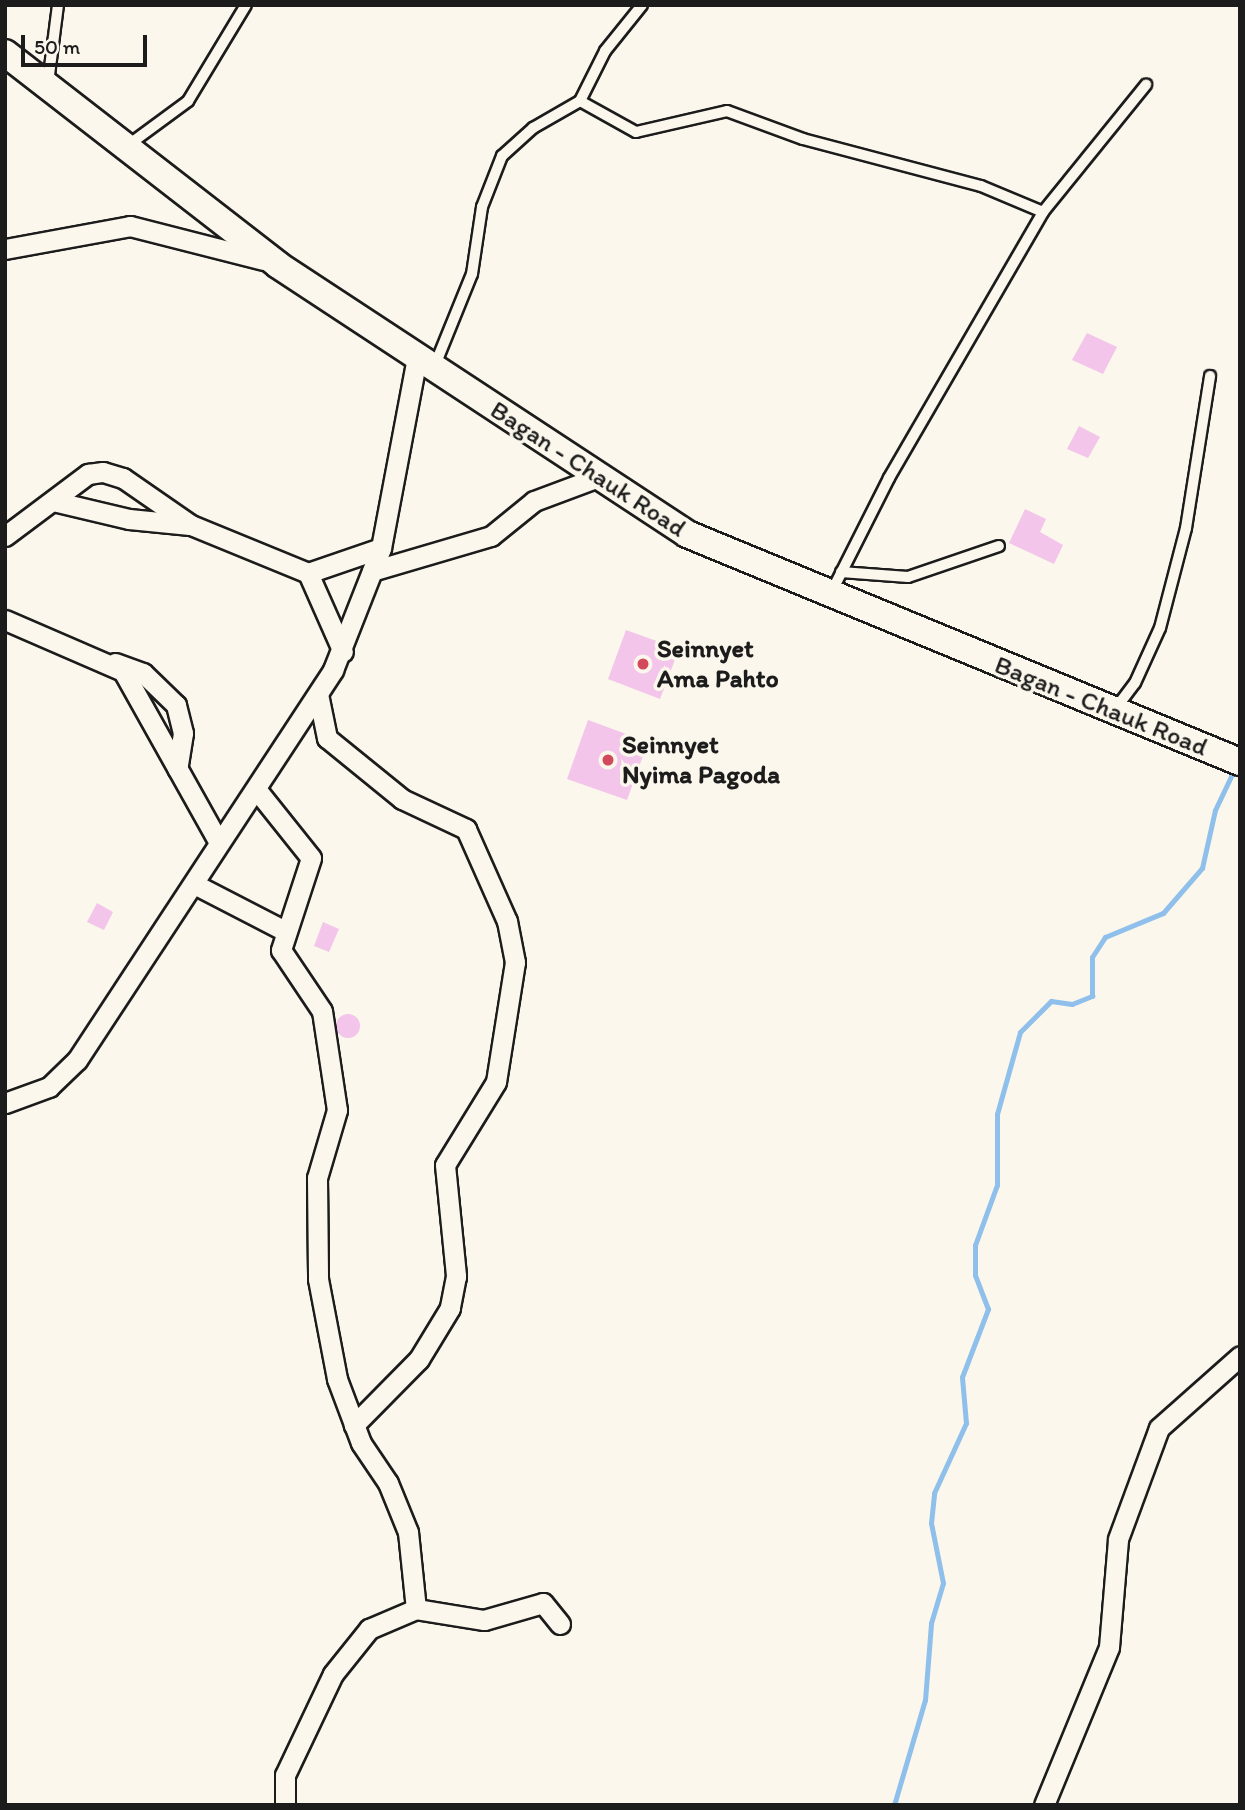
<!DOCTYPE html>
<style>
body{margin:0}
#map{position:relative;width:1245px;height:1810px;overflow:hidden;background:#fbf7ec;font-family:Itim,sans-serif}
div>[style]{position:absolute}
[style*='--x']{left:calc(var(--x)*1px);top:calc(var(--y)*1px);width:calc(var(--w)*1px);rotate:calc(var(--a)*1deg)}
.stream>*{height:5px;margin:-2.5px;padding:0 2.5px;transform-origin:2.5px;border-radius:2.5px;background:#8fbfeb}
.building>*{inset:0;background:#f3c5ea}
.round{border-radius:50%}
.roads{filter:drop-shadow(2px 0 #1c1c1c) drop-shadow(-2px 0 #1c1c1c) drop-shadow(0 2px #1c1c1c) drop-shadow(0 -2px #1c1c1c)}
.service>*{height:10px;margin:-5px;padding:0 5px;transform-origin:5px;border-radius:5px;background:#fbf7ec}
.minor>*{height:19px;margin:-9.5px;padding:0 9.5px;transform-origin:9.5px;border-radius:9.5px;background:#fbf7ec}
.secondary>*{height:26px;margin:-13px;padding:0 13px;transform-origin:13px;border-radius:13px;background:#fbf7ec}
.dots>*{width:19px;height:19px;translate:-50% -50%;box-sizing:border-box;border:4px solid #fbf7ec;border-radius:50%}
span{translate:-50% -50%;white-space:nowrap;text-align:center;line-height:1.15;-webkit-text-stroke:7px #fbf7ec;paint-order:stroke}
.street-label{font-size:26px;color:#1c1c1c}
.poi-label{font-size:26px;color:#1c1c1c;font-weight:700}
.left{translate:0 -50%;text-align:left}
.frame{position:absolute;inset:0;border:7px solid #1c1c1c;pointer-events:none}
.scale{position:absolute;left:21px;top:35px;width:126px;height:32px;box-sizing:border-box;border:4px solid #1c1c1c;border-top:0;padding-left:9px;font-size:21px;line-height:24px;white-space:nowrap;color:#1c1c1c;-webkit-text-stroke:5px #fbf7ec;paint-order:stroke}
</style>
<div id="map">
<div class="stream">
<div style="--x:1240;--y:285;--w:22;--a:90"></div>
<div style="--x:894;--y:1805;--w:109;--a:-73.6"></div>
<div style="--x:925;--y:1700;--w:77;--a:-85.5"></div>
<div style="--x:931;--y:1623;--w:42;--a:-73.3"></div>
<div style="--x:943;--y:1583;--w:61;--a:-101.3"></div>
<div style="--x:931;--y:1523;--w:30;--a:-84"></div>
<div style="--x:934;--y:1493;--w:77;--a:-65.4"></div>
<div style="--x:966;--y:1423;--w:46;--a:-95"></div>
<div style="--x:962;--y:1377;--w:73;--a:-69.1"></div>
<div style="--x:988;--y:1309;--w:36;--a:-111"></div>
<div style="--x:975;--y:1275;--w:30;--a:-90"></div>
<div style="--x:975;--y:1245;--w:64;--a:-69.9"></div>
<div style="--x:997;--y:1185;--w:71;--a:-90"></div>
<div style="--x:997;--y:1114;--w:85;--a:-74.3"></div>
<div style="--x:1020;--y:1032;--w:44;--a:-45"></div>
<div style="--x:1051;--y:1001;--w:21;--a:8"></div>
<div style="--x:1072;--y:1004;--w:22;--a:-22"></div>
<div style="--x:1092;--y:996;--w:39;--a:-90"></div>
<div style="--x:1092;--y:957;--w:24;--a:-57"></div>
<div style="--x:1105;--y:937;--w:63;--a:-22.5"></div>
<div style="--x:1163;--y:913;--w:60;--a:-49.1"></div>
<div style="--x:1202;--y:868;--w:59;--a:-77.4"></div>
<div style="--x:1215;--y:810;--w:44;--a:-64.6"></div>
</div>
<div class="building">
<div style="clip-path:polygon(1087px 333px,1117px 347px,1103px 374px,1072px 360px)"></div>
<div style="clip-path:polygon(1079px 426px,1100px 437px,1088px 458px,1067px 449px)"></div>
<div style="clip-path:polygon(1025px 509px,1046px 519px,1040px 532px,1063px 545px,1054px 564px,1009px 543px)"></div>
<div style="clip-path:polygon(626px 630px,679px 649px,660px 699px,608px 679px)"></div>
<div style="clip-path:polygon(588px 720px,648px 742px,627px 800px,567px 779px)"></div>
<div style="clip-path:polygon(97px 903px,113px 912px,104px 930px,87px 922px)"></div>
<div style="clip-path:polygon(323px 922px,339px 929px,329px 952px,314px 946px)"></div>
<div class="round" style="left:336px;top:1014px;width:24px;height:24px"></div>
</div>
<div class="roads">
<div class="service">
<div style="--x:48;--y:83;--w:79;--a:-82.7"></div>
<div style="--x:580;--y:101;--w:64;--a:29"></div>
<div style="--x:636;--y:132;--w:93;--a:-13"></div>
<div style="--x:727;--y:111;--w:81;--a:20.2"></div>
<div style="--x:803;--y:139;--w:184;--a:14.8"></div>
<div style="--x:981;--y:186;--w:67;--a:22.8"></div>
<div style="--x:127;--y:146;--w:76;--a:-36.4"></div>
<div style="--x:188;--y:101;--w:112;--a:-58.9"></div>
<div style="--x:435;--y:365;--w:98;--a:-67.9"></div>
<div style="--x:472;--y:274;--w:68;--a:-81.5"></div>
<div style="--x:482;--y:207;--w:55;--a:-68.6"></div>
<div style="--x:502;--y:156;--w:42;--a:-42.1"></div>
<div style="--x:533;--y:128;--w:54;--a:-29.9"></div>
<div style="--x:580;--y:101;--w:56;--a:-63.4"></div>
<div style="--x:605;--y:51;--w:59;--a:-51.2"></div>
<div style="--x:841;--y:572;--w:67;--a:4.3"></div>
<div style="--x:908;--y:577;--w:96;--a:-18.8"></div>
<div style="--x:831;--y:593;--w:129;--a:-63.2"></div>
<div style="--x:889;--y:478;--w:307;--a:-59.9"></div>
<div style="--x:1043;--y:212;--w:164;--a:-51"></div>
<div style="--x:1116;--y:708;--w:31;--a:-53"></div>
<div style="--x:1135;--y:683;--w:60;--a:-65.6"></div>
<div style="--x:1160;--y:628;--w:103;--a:-75.4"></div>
<div style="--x:1186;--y:528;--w:154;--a:-81"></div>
</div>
<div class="minor">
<div style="--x:5;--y:249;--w:127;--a:-10.4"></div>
<div style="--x:130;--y:226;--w:137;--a:14.3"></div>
<div style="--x:53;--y:501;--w:78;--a:13.3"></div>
<div style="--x:129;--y:519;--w:61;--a:5.6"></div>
<div style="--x:5;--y:536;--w:104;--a:-36.8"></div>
<div style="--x:88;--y:474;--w:15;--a:-8"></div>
<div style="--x:103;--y:472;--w:21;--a:17"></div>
<div style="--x:123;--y:478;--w:83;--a:34.7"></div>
<div style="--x:191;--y:525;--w:126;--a:22.3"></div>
<div style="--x:308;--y:573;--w:77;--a:-18.9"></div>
<div style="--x:372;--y:571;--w:124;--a:-16.4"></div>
<div style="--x:491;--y:536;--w:55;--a:-39.1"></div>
<div style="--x:534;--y:501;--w:66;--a:-20.4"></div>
<div style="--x:308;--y:573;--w:86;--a:66.1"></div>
<div style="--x:5;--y:620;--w:129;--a:23.4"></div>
<div style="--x:123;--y:671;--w:195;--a:60.8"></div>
<div style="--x:115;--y:663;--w:30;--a:20"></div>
<div style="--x:143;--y:673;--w:46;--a:44.1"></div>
<div style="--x:176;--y:705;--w:29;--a:76"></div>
<div style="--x:183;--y:733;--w:36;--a:99"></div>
<div style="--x:318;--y:694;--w:45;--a:78.4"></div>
<div style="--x:327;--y:738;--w:97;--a:39.1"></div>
<div style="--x:402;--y:799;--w:71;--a:25.1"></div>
<div style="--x:466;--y:829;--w:101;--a:66"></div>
<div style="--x:507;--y:921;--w:42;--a:79"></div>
<div style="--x:515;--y:962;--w:121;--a:99"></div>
<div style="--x:496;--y:1082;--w:97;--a:121.6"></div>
<div style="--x:445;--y:1165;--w:112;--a:84.3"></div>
<div style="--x:456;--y:1276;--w:33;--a:101"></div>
<div style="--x:450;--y:1308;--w:60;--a:121.3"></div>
<div style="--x:419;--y:1359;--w:93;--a:134.6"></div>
<div style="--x:256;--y:789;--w:88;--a:51.4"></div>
<div style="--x:311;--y:858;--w:97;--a:108.1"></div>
<div style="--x:281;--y:950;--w:73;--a:56.1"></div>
<div style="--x:322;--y:1011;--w:100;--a:81.4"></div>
<div style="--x:337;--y:1110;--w:71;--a:106.4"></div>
<div style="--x:317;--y:1178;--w:101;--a:89.4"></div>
<div style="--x:318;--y:1279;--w:102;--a:79.2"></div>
<div style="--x:337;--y:1379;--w:68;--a:69.4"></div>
<div style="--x:361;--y:1443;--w:48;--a:56"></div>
<div style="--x:388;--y:1483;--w:53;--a:67.8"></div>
<div style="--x:408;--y:1532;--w:77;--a:84.1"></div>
<div style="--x:194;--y:884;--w:102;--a:27.3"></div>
<div style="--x:5;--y:1103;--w:47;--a:-20"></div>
<div style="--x:49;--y:1087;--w:39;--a:-44"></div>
<div style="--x:77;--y:1060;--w:467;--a:-56.7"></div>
<div style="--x:333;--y:670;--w:131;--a:-68.5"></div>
<div style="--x:381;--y:548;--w:193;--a:-79.3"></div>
<div style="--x:416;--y:1609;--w:69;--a:9.2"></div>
<div style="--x:484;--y:1620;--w:61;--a:-16.1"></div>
<div style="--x:543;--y:1603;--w:27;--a:51"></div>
<div style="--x:285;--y:1805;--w:30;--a:-90"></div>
<div style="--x:285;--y:1775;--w:112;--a:-64.6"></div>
<div style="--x:333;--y:1674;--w:58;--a:-51.3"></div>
<div style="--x:369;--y:1629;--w:51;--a:-23.1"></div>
<div style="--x:1044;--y:1805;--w:171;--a:-67.6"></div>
<div style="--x:1109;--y:1647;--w:108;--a:-85.2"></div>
<div style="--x:1118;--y:1539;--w:118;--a:-69.7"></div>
<div style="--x:1159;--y:1428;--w:108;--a:-41.6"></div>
</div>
<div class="secondary">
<div style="--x:5;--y:53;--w:346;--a:37.8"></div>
<div style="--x:278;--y:265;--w:490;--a:33.3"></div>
<div style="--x:687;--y:534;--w:598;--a:22.41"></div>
</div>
</div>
<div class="dots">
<div style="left:643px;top:664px;background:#d1495b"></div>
<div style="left:608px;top:760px;background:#d1495b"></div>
</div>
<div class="street-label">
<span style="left:588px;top:469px;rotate:33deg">Bagan - Chauk Road</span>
<span style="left:1101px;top:706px;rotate:22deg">Bagan - Chauk Road</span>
</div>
<div class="poi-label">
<span class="left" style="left:657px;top:664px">Seinnyet<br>Ama Pahto</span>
<span class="left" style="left:622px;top:760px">Seinnyet<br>Nyima Pagoda</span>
</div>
<div class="frame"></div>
<div class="scale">50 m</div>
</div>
